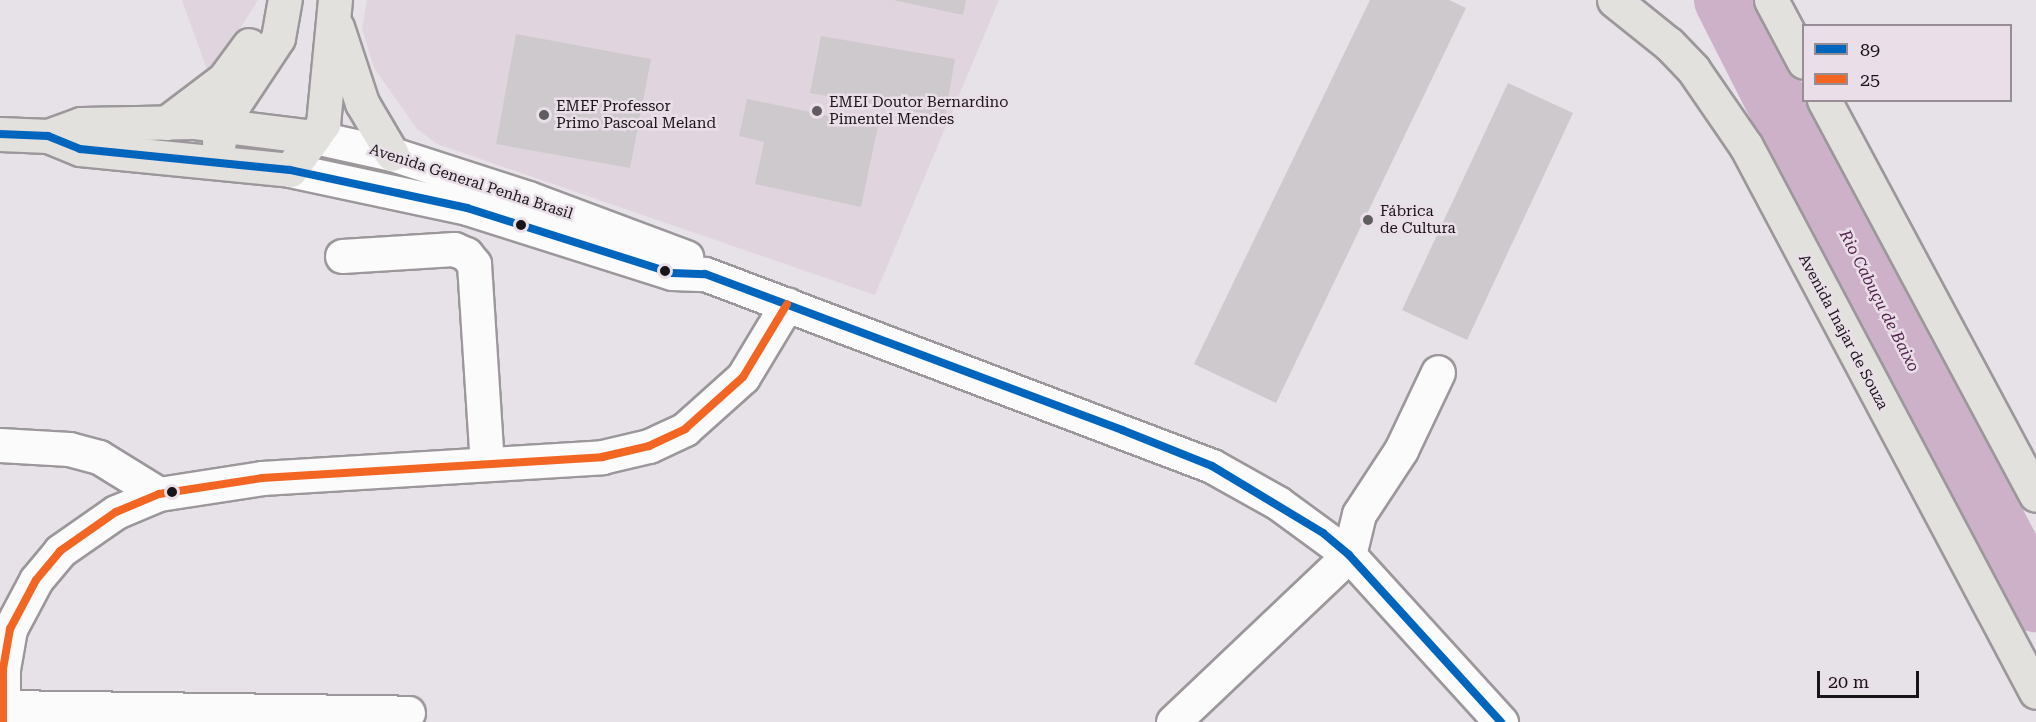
<!DOCTYPE html>
<meta charset="utf-8">
<style>
body{margin:0}
#map{position:relative;width:2036px;height:722px;overflow:hidden;background:#e7e2e7;font-family:"Roboto Serif",serif}
div>[style]{position:absolute}
[style*='--x']{left:calc(var(--x)*1px);top:calc(var(--y)*1px);width:calc(var(--w)*1px);rotate:calc(var(--a)*1deg)}
.built>*{inset:0;background:#e0d5df}
.river>*{height:62px;margin:-31px;padding:0 31px;transform-origin:31px;border-radius:31px;background:#cdb1c8}
.building>*{inset:0;background:#cdc9cc}
.roads{filter:drop-shadow(2px 0 #9c979b) drop-shadow(-2px 0 #9c979b) drop-shadow(0 2px #9c979b) drop-shadow(0 -2px #9c979b)}
.minor>*{height:33px;margin:-16.5px;padding:0 16.5px;transform-origin:16.5px;border-radius:16.5px;background:#fbfbfb}
.major>*{height:33px;margin:-16.5px;padding:0 16.5px;transform-origin:16.5px;border-radius:16.5px;background:#e3e1dd}
.bus-1>*{height:8px;margin:-4px;padding:0 4px;transform-origin:4px;border-radius:4px;background:#0065bd}
.bus-2>*{height:8px;margin:-4px;padding:0 4px;transform-origin:4px;border-radius:4px;background:#f26522}
.dots>*{width:16px;height:16px;translate:-50% -50%;box-sizing:border-box;border:3px solid #eadfe8;border-radius:50%}
span{translate:-50% -50%;white-space:nowrap;text-align:center;line-height:1.15;-webkit-text-stroke:5px #eadfe8;paint-order:stroke}
.poi-label{font-size:15px;color:#181417}
.left{translate:0 -50%;text-align:left}
.street-label{font-size:15px;color:#181417}
.water-label{font-size:16px;color:#52234b;font-style:italic}
.legend{position:absolute;left:1802px;top:24px;width:210px;height:78px;box-sizing:border-box;background:#eadfe8;border:2px solid #968e94;margin:0;padding:8px 10px;list-style:none;font-size:18px;color:#181417}
.legend li{display:flex;align-items:center;gap:12px;height:30px}
.legend b{width:30px;border:2px solid #968e94}
.scale{position:absolute;left:1817px;top:671px;width:102px;height:27px;box-sizing:border-box;border:3px solid #181417;border-top:0;padding-left:8px;font-size:18px;line-height:21px;white-space:nowrap;color:#181417;-webkit-text-stroke:4px #eadfe8;paint-order:stroke}
</style>
<div id="map">
<div class="built">
<div style="clip-path:polygon(182px 0,258px 0,229px 46px,207px 70px)"></div>
<div style="clip-path:polygon(367px 0,999px 0,875px 295px,437px 144px,417px 129px,374px 68px,362px 29px)"></div>
</div>
<div class="river">
<div style="--x:1725;--y:0;--w:316;--a:63.1"></div>
<div style="--x:1868;--y:282;--w:361;--a:62.2"></div>
</div>
<div class="building">
<div style="clip-path:polygon(893px 0,966px 0,963px 15px)"></div>
<div style="clip-path:polygon(1370px 0,1449px 0,1466px 8px,1276px 403px,1194px 364px)"></div>
<div style="clip-path:polygon(516px 34px,651px 59px,630px 168px,496px 144px)"></div>
<div style="clip-path:polygon(821px 36px,955px 59px,945px 117px,810px 93px)"></div>
<div style="clip-path:polygon(1508px 83px,1573px 113px,1467px 340px,1402px 310px)"></div>
<div style="clip-path:polygon(747px 99px,878px 126px,861px 207px,755px 184px,764px 142px,739px 136px)"></div>
</div>
<div class="roads">
<div class="minor">
<div style="--x:314;--y:137;--w:80;--a:12.3"></div>
<div style="--x:392;--y:154;--w:143;--a:17.9"></div>
<div style="--x:528;--y:198;--w:169;--a:20.5"></div>
<div style="--x:290;--y:170;--w:181;--a:12.1"></div>
<div style="--x:467;--y:208;--w:215;--a:17.6"></div>
<div style="--x:672;--y:273;--w:33;--a:2"></div>
<div style="--x:705;--y:274;--w:542;--a:20.74"></div>
<div style="--x:1212;--y:466;--w:76;--a:29.3"></div>
<div style="--x:1278;--y:503;--w:88;--a:36.2"></div>
<div style="--x:1349;--y:555;--w:226;--a:47.7"></div>
<div style="--x:342;--y:256;--w:112;--a:-3.6"></div>
<div style="--x:454;--y:249;--w:13;--a:23"></div>
<div style="--x:466;--y:254;--w:13;--a:51"></div>
<div style="--x:474;--y:264;--w:199;--a:86.3"></div>
<div style="--x:0;--y:445;--w:69;--a:3.3"></div>
<div style="--x:69;--y:449;--w:31;--a:15"></div>
<div style="--x:99;--y:457;--w:70;--a:31.7"></div>
<div style="--x:2;--y:707;--w:406;--a:0.8"></div>
<div style="--x:3;--y:722;--w:53;--a:-90"></div>
<div style="--x:3;--y:669;--w:41;--a:-80.1"></div>
<div style="--x:10;--y:629;--w:55;--a:-62"></div>
<div style="--x:36;--y:580;--w:38;--a:-50"></div>
<div style="--x:60;--y:551;--w:68;--a:-34.9"></div>
<div style="--x:116;--y:512;--w:47;--a:-22.7"></div>
<div style="--x:159;--y:494;--w:104;--a:-8.8"></div>
<div style="--x:262;--y:478;--w:341;--a:-3.5"></div>
<div style="--x:602;--y:457;--w:48;--a:-13.2"></div>
<div style="--x:649;--y:446;--w:40;--a:-25"></div>
<div style="--x:685;--y:429;--w:78;--a:-41.9"></div>
<div style="--x:743;--y:377;--w:85;--a:-58.9"></div>
<div style="--x:1173;--y:722;--w:243;--a:-43.5"></div>
<div style="--x:1349;--y:555;--w:42;--a:-76.3"></div>
<div style="--x:1359;--y:514;--w:77;--a:-56.7"></div>
<div style="--x:1401;--y:450;--w:86;--a:-64.6"></div>
</div>
<div class="major">
<div style="--x:1614;--y:0;--w:70;--a:38.7"></div>
<div style="--x:1669;--y:44;--w:35;--a:46"></div>
<div style="--x:1693;--y:69;--w:93;--a:55.5"></div>
<div style="--x:1746;--y:146;--w:618;--a:62.03"></div>
<div style="--x:1771;--y:0;--w:70;--a:62"></div>
<div style="--x:337;--y:27;--w:80;--a:71.8"></div>
<div style="--x:362;--y:103;--w:59;--a:59.5"></div>
<div style="--x:1824;--y:100;--w:448;--a:61.8"></div>
<div style="--x:166;--y:123;--w:73;--a:-37.2"></div>
<div style="--x:224;--y:79;--w:42;--a:-53.7"></div>
<div style="--x:0;--y:134;--w:48;--a:2.4"></div>
<div style="--x:48;--y:136;--w:35;--a:22"></div>
<div style="--x:80;--y:149;--w:211;--a:5.7"></div>
<div style="--x:290;--y:170;--w:57;--a:-54.3"></div>
<div style="--x:323;--y:124;--w:125;--a:-84.5"></div>
<div style="--x:48;--y:136;--w:35;--a:-20"></div>
<div style="--x:81;--y:124;--w:112;--a:-1"></div>
<div style="--x:193;--y:122;--w:122;--a:7.1"></div>
<div style="--x:219;--y:142;--w:18;--a:-84"></div>
<div style="--x:221;--y:124;--w:103;--a:-56.5"></div>
<div style="--x:278;--y:38;--w:39;--a:-80"></div>
</div>
</div>
<div class="bus-1">
<div style="--x:0;--y:134;--w:48;--a:2.4"></div>
<div style="--x:48;--y:136;--w:35;--a:22"></div>
<div style="--x:80;--y:149;--w:211;--a:5.7"></div>
<div style="--x:290;--y:170;--w:181;--a:12.1"></div>
<div style="--x:467;--y:208;--w:215;--a:17.6"></div>
<div style="--x:672;--y:273;--w:33;--a:2"></div>
<div style="--x:705;--y:274;--w:445;--a:20.5"></div>
<div style="--x:1122;--y:430;--w:97;--a:21.8"></div>
<div style="--x:1212;--y:466;--w:130;--a:31.1"></div>
<div style="--x:1323;--y:533;--w:34;--a:40"></div>
<div style="--x:1349;--y:555;--w:226;--a:47.7"></div>
</div>
<div class="bus-2">
<div style="--x:3;--y:722;--w:53;--a:-90"></div>
<div style="--x:3;--y:669;--w:41;--a:-80.1"></div>
<div style="--x:10;--y:629;--w:55;--a:-62"></div>
<div style="--x:36;--y:580;--w:38;--a:-50"></div>
<div style="--x:60;--y:551;--w:68;--a:-34.9"></div>
<div style="--x:116;--y:512;--w:47;--a:-22.7"></div>
<div style="--x:159;--y:494;--w:104;--a:-8.8"></div>
<div style="--x:262;--y:478;--w:341;--a:-3.5"></div>
<div style="--x:602;--y:457;--w:48;--a:-13.2"></div>
<div style="--x:649;--y:446;--w:40;--a:-25"></div>
<div style="--x:685;--y:429;--w:78;--a:-41.9"></div>
<div style="--x:743;--y:377;--w:85;--a:-58.9"></div>
</div>
<div class="dots">
<div style="left:817px;top:111px;background:#605c60"></div>
<div style="left:544px;top:115px;background:#605c60"></div>
<div style="left:1368px;top:220px;background:#605c60"></div>
<div style="left:521px;top:225px;background:#181417"></div>
<div style="left:665px;top:271px;background:#181417"></div>
<div style="left:172px;top:492px;background:#181417"></div>
</div>
<div class="poi-label">
<span class="left" style="left:829px;top:111px">EMEI Doutor Bernardino<br>Pimentel Mendes</span>
<span class="left" style="left:556px;top:115px">EMEF Professor<br>Primo Pascoal Meland</span>
<span class="left" style="left:1380px;top:220px">Fábrica<br>de Cultura</span>
</div>
<div class="street-label">
<span style="left:471px;top:182px;rotate:18deg">Avenida General Penha Brasil</span>
<span style="left:1843px;top:332px;rotate:62deg">Avenida Inajar de Souza</span>
</div>
<div class="water-label">
<span style="left:1879px;top:301px;rotate:63deg">Rio Cabuçu de Baixo</span>
</div>
<ul class="legend">
<li><b style="height:8px;background:#0065bd"></b>89</li>
<li><b style="height:8px;background:#f26522"></b>25</li>
</ul>
<div class="scale">20 m</div>
</div>
